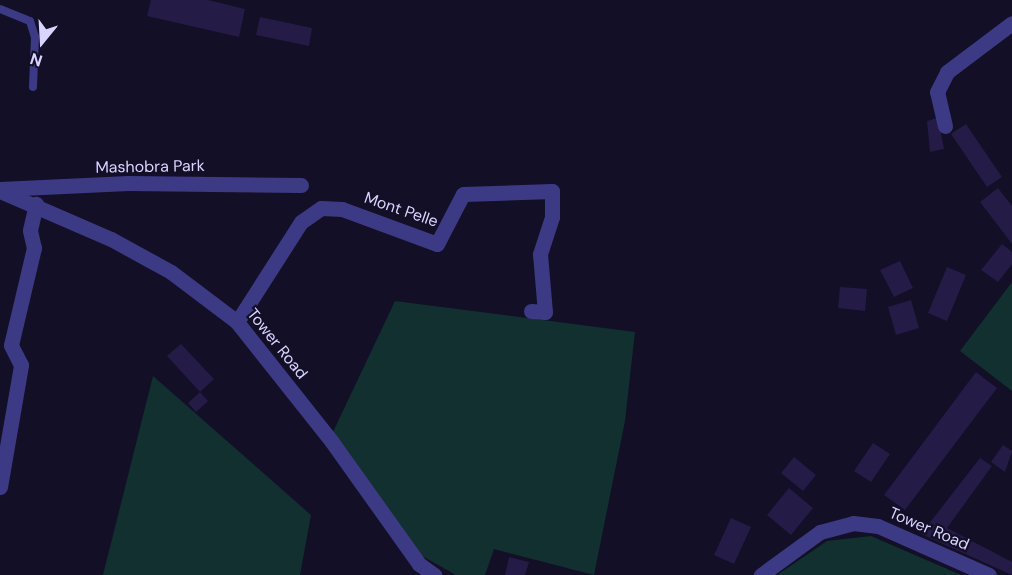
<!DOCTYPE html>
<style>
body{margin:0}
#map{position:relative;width:1012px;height:575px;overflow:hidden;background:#130f26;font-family:"DM Sans",sans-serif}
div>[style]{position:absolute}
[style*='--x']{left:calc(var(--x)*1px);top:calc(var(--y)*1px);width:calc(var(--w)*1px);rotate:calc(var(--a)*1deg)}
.green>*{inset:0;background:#12302f}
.building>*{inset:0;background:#241b47}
.service>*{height:8px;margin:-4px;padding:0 4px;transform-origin:4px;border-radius:4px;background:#3d3a85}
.minor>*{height:15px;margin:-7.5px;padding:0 7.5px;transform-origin:7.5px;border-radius:7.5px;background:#3d3a85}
span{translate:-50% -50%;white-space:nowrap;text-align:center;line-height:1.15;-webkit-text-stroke:4.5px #130f26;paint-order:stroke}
.street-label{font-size:16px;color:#d9d4ff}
.north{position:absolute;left:12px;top:12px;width:60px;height:60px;-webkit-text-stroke:4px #130f26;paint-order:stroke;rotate:198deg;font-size:16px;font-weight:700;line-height:24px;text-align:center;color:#d9d4ff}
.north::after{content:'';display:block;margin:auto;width:21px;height:27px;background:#d9d4ff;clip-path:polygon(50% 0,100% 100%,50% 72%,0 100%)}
</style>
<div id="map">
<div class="green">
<div style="clip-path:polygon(1012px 282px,1012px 391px,960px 351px)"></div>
<div style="clip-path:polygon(395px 301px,635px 332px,625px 421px,594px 575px,494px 549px,485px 575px,456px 575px,422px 556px,333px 432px)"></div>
<div style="clip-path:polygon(153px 376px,311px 515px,300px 575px,103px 575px)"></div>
<div style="clip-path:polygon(871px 536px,961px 575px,777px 575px,827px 541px)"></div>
</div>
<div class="building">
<div style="clip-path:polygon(151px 0,208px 0,245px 9px,239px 37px,147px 16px)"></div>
<div style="clip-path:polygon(260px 17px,312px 28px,309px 46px,256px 35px)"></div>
<div style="clip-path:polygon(938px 118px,944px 149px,930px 152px,927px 121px)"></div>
<div style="clip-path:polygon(966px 124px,1002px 177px,987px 187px,951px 134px)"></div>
<div style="clip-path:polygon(998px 188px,1012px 206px,1012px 244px,980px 202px)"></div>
<div style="clip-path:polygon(1002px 244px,1012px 252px,1012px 264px,998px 282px,981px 270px)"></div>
<div style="clip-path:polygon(900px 261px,913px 288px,894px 297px,880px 270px)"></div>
<div style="clip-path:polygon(947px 267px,966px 275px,947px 321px,928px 313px)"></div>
<div style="clip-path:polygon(840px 287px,867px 289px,865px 311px,838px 308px)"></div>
<div style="clip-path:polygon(911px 300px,919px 328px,896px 335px,888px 307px)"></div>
<div style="clip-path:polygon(181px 344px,214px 379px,200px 392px,208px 401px,196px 412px,188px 403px,200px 392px,167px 356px)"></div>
<div style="clip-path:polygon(976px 372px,997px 388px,905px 510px,884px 495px)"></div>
<div style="clip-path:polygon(873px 443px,890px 454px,871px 482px,854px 471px)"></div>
<div style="clip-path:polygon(1003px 445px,1012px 451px,1005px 472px,991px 462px)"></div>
<div style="clip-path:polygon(794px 457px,816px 475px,803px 491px,781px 473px)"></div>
<div style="clip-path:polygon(980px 458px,992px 466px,947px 528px,1012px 562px,1012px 575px,921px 534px)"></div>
<div style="clip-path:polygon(789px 488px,813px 508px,791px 535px,767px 515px)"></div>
<div style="clip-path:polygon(731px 518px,751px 527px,734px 564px,714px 555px)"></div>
<div style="clip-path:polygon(509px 557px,529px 562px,525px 575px,505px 575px)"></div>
</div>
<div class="service">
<div style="--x:0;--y:9;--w:32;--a:22"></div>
<div style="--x:30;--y:21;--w:17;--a:73"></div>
<div style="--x:35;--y:37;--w:50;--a:92.3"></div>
</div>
<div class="minor">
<div style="--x:945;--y:126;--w:35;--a:-103"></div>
<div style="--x:937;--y:92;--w:22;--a:-63"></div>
<div style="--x:947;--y:72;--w:81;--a:-37"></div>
<div style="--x:0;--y:189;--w:128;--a:-2.7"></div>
<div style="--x:128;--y:183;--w:173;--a:0.7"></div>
<div style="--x:0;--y:191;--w:121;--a:23.4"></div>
<div style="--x:111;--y:239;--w:68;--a:28.8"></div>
<div style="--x:171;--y:272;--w:83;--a:37.1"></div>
<div style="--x:237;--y:322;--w:153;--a:51.6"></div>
<div style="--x:332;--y:442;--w:150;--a:54.5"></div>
<div style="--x:419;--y:564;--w:19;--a:36"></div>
<div style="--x:237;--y:322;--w:119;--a:-57.4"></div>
<div style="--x:301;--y:222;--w:24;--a:-35"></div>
<div style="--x:321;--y:208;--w:21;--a:3"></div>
<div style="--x:342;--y:209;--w:101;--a:20.2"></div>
<div style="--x:437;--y:244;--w:56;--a:-62.5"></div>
<div style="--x:463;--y:194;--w:89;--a:-1.9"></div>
<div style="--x:552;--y:191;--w:26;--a:90"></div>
<div style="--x:552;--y:217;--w:39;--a:108"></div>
<div style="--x:540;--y:254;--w:58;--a:85.1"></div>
<div style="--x:545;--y:312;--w:14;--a:-176"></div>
<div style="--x:0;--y:487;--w:124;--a:-80.2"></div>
<div style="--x:21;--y:365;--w:22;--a:-117"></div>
<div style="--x:11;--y:345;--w:100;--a:-76.7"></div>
<div style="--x:34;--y:248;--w:18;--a:-103"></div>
<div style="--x:30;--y:230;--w:27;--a:-77"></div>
<div style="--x:761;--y:575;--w:73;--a:-36.1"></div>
<div style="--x:820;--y:532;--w:34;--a:-15"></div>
<div style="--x:853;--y:523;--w:25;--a:7"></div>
<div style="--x:878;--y:526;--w:121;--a:23.8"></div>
</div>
<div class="street-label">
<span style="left:150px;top:167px;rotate:-1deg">Mashobra Park</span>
<span style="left:401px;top:210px;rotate:19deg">Mont Pelle</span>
<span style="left:277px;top:344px;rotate:51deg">Tower Road</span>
<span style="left:929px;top:529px;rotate:23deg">Tower Road</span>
</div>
<div class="north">N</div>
</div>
